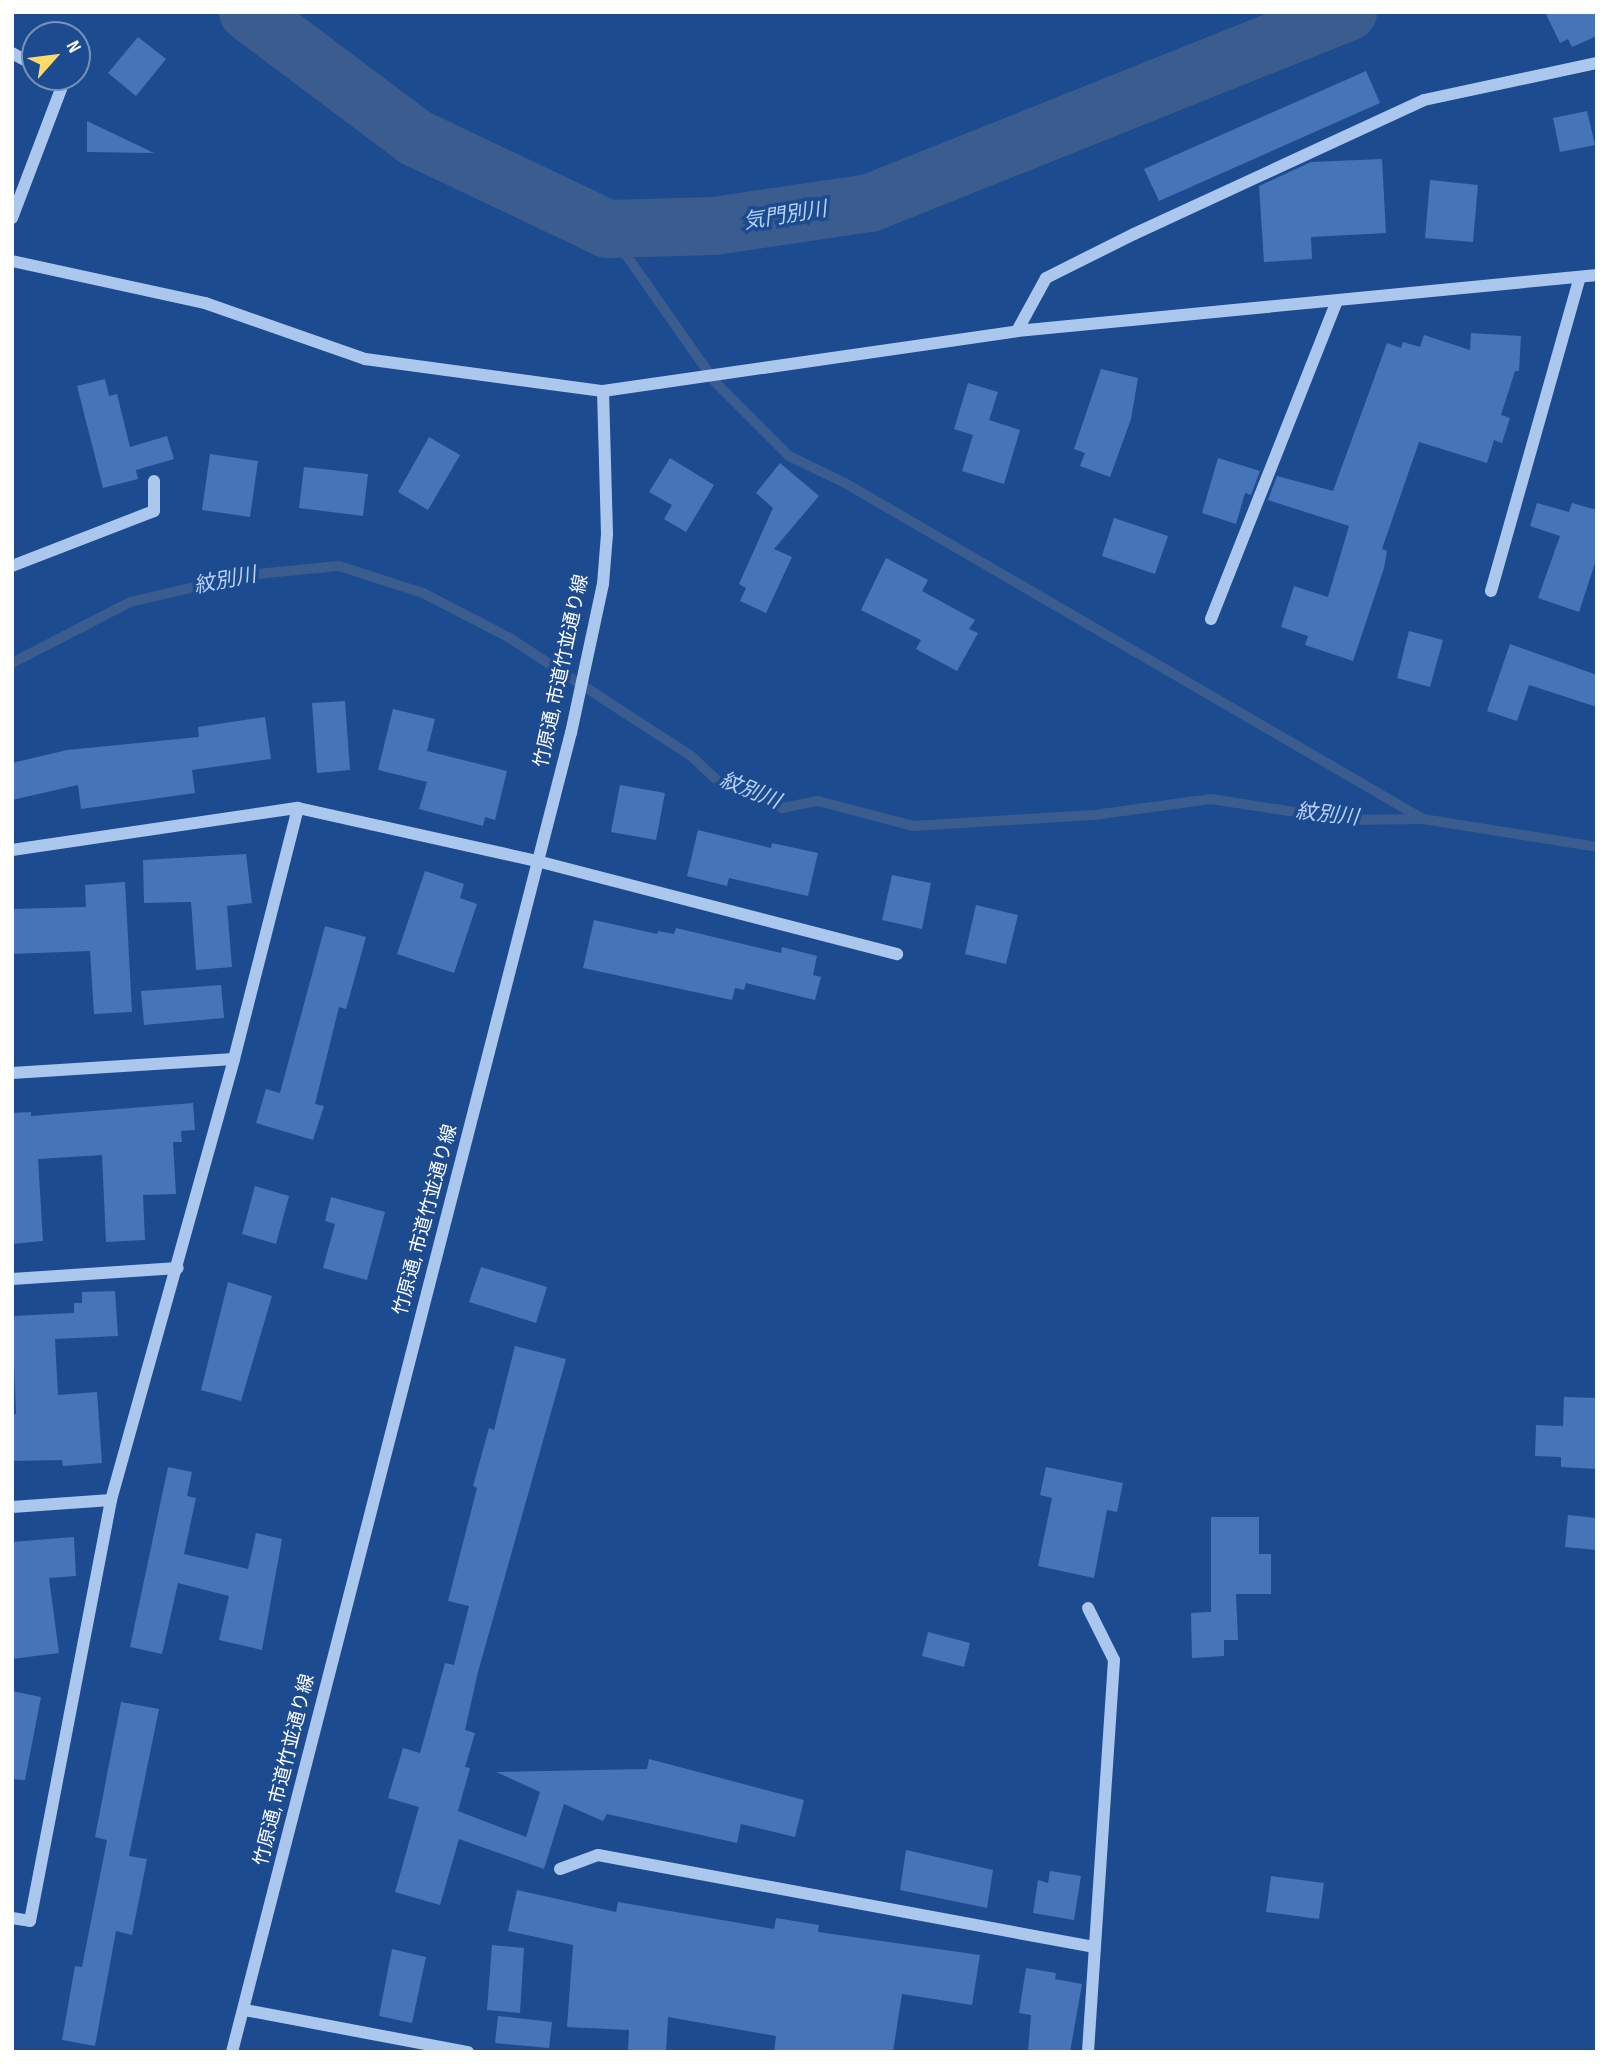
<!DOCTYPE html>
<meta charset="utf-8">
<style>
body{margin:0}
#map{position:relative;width:1609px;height:2064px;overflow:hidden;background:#1d4b90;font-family:"Sofia Sans Condensed","Noto Sans JP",sans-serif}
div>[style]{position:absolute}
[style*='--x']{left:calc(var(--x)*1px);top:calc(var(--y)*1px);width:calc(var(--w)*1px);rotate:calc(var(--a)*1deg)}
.stream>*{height:10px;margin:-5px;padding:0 5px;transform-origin:5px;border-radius:5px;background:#3b5c8e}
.river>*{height:58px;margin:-29px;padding:0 29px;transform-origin:29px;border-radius:29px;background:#3b5c8e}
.building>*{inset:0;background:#4574b8}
.minor>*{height:12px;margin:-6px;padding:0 6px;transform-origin:6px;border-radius:6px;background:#acc7ee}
span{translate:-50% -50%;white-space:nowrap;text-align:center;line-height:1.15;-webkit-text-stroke:7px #1d4b90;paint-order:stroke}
.street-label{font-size:19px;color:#fff}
.water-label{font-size:21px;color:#b8d1f5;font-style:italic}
.frame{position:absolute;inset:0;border:14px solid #fff;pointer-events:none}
.north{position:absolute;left:21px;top:21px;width:70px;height:70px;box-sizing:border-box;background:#1d4b90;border:2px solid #7793bc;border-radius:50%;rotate:62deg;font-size:19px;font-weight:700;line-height:28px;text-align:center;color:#fff}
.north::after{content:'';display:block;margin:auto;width:24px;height:32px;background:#fdd86a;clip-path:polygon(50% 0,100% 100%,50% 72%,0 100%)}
</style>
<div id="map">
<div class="stream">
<div style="--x:608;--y:229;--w:188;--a:55"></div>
<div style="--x:716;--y:383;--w:103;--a:45"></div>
<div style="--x:789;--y:456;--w:62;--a:25.7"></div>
<div style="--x:845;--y:483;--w:669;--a:30.17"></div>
<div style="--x:12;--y:663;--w:133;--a:-27.3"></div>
<div style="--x:130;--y:602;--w:119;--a:-13.1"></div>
<div style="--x:246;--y:575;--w:93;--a:-5.5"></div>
<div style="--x:339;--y:566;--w:88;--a:17.8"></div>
<div style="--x:423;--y:593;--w:96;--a:27.4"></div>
<div style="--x:508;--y:637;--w:217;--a:33"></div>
<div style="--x:690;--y:755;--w:42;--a:43.1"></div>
<div style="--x:721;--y:784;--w:66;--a:21.5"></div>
<div style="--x:782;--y:808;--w:37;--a:-11"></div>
<div style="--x:818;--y:801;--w:98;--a:14.7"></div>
<div style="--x:913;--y:826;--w:181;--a:-3.5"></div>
<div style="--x:1094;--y:815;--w:118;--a:-7.8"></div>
<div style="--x:1211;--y:799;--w:138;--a:8.8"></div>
<div style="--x:1347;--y:820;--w:76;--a:-0.8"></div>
<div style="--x:1423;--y:819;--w:176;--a:9.1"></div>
</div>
<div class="river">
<div style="--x:248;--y:12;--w:210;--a:36.9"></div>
<div style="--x:416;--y:138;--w:212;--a:25.4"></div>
<div style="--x:608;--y:229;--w:106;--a:-1.6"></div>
<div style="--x:714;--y:226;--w:158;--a:-8.4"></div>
<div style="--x:870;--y:203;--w:515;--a:-21.78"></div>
</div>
<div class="building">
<div style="clip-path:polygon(1545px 12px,1597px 12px,1597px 36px,1572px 47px,1568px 39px,1560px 43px)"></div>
<div style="clip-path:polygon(138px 37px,166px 59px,136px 96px,108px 73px)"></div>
<div style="clip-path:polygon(1366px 71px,1380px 103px,1159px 201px,1144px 169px)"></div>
<div style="clip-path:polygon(1587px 111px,1595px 145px,1560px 152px,1553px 118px)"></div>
<div style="clip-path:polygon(87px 121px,154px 153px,87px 152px)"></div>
<div style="clip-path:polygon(1382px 159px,1386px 233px,1311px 237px,1312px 259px,1264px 262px,1259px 186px,1311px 162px)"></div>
<div style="clip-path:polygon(1430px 180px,1478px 185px,1473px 242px,1425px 238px)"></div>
<div style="clip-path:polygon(1471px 333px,1521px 336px,1519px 371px,1515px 371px,1501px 415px,1510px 418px,1502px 443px,1494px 440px,1487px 463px,1419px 442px,1382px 549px,1387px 551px,1384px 568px,1353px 661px,1305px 645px,1308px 636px,1281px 627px,1294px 586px,1328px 597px,1349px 526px,1268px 500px,1277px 476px,1333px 491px,1387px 343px,1401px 348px,1403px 342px,1420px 347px,1424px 335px,1470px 350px)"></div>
<div style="clip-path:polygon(1101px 369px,1138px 378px,1131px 419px,1110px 477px,1080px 466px,1085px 453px,1074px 449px)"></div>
<div style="clip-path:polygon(105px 379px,109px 396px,117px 394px,130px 447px,167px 436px,174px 459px,136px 470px,138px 479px,103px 488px,77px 386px)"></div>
<div style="clip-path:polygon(968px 383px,998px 392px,989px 420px,1020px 430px,1004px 484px,962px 471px,973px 435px,954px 429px)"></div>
<div style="clip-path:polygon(429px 437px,460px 455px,428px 510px,398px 492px)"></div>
<div style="clip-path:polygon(210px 454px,258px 461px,250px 517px,202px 510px)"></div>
<div style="clip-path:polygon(670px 458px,714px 485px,686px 532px,664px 519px,672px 505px,649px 492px)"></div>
<div style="clip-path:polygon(1218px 458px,1260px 471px,1251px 495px,1245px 493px,1236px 524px,1202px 513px)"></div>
<div style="clip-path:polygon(780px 463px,819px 496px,774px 549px,792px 557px,766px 613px,740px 601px,746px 588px,739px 584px,773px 508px,756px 493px)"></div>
<div style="clip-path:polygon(304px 467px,368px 474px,363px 516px,299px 508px)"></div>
<div style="clip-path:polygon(1537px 503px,1569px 512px,1572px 503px,1597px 510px,1597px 557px,1579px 612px,1538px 598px,1560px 536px,1530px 526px)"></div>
<div style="clip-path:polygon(1114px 518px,1168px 536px,1155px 574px,1102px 556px)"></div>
<div style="clip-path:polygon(886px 558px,928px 580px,922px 591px,975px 620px,969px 629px,978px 633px,957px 671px,916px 649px,921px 640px,861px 610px)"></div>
<div style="clip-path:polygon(1409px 631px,1443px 640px,1430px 687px,1397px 678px)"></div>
<div style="clip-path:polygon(1510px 644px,1597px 675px,1597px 707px,1529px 685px,1517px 721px,1487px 711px)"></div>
<div style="clip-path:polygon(345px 701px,350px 770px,317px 773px,312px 703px)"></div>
<div style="clip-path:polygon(393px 709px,435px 719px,427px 751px,507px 771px,495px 820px,485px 817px,483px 826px,419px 809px,427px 782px,378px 770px)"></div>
<div style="clip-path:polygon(265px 717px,271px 759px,192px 770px,195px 793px,81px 809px,78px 785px,12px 800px,12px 763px,67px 750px,199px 737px,198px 727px)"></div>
<div style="clip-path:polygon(620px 785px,665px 793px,656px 840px,611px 832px)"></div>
<div style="clip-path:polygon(698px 830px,771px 848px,772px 843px,818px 853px,808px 896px,729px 878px,727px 886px,687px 876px)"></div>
<div style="clip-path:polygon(246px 854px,252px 903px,227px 906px,232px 967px,196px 970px,191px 902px,144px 903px,143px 860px)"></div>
<div style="clip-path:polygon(425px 871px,464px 884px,460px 898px,477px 904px,454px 973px,397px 954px)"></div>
<div style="clip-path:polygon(892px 875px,931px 883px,922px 929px,882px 920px)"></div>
<div style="clip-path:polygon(125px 882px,132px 1012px,94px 1014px,90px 951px,12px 954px,12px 909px,86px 907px,85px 885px)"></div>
<div style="clip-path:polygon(976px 905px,1018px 915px,1006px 964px,965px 954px)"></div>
<div style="clip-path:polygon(594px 920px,657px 934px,658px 931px,674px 934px,676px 928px,781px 953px,782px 947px,817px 956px,813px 975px,821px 977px,815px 1000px,746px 983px,744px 990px,735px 988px,732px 1000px,583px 968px)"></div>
<div style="clip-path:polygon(325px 926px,366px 937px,346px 1009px,339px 1007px,315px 1104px,324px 1106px,313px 1140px,256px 1123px,266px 1089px,280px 1093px)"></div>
<div style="clip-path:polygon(221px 985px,224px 1018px,144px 1025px,141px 991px)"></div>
<div style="clip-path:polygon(193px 1103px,195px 1130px,181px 1131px,182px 1142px,173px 1142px,176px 1194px,143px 1195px,145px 1240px,106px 1242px,102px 1155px,38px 1159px,43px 1241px,12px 1244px,12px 1113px,31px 1112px,31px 1116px)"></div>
<div style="clip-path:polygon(255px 1186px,289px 1196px,276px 1244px,242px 1234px)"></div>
<div style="clip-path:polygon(331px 1197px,385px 1212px,367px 1280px,323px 1268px,335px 1224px,325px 1221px)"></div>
<div style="clip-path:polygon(481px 1267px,547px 1287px,536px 1323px,469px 1302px)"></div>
<div style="clip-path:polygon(228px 1282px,272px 1296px,241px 1401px,201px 1390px)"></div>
<div style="clip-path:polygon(115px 1291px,118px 1336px,55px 1339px,58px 1395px,97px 1392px,102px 1463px,63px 1466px,62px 1460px,12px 1461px,12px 1414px,16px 1414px,12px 1316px,74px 1313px,74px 1303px,82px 1303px,82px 1292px)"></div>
<div style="clip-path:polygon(515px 1346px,566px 1359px,478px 1672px,465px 1730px,475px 1733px,465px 1767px,470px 1768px,458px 1811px,526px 1837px,540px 1792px,496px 1772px,647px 1769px,649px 1759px,804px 1800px,795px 1837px,741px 1824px,737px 1843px,607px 1814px,603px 1821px,564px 1804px,544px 1869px,459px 1839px,440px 1905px,395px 1892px,419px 1807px,388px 1798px,403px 1748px,420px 1753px,445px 1663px,454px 1665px,469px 1606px,448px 1601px,477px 1488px,473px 1486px,489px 1428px,494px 1430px)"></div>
<div style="clip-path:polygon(1564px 1397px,1597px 1398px,1597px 1469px,1561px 1467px,1561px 1457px,1535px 1456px,1536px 1425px,1563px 1426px)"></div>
<div style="clip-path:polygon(168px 1467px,192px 1472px,187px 1496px,196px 1498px,184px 1554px,248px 1569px,256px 1533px,282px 1539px,262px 1650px,219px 1640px,229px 1596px,178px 1583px,162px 1654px,130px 1647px)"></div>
<div style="clip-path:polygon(1046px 1467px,1123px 1483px,1117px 1512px,1107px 1510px,1094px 1578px,1038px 1566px,1052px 1498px,1040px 1495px)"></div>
<div style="clip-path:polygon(1568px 1515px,1597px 1518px,1597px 1550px,1565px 1547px)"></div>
<div style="clip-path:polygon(1211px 1517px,1259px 1517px,1259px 1554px,1271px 1554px,1271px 1594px,1236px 1594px,1238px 1640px,1224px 1640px,1224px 1656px,1192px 1658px,1191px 1613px,1211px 1612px)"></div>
<div style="clip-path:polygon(74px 1537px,76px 1576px,49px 1578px,59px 1653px,12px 1659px,12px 1542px)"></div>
<div style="clip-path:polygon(928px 1632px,970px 1643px,964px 1667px,922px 1656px)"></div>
<div style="clip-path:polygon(12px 1691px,41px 1697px,25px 1780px,12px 1779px)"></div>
<div style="clip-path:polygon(121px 1702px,159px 1709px,129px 1856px,147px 1859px,132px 1935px,116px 1931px,95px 2046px,62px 2040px,75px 1966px,82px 1967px,107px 1840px,95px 1837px)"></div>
<div style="clip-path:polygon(906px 1850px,993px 1870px,987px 1908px,900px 1890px)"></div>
<div style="clip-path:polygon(1050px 1871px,1081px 1876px,1074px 1920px,1033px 1913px,1038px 1880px,1048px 1883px)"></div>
<div style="clip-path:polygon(1271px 1876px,1324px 1883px,1319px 1919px,1266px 1912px)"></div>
<div style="clip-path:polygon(517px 1890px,616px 1912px,618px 1902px,774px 1929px,776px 1918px,819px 1925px,818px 1932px,980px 1955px,972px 2005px,902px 1994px,893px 2052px,774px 2052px,776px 2036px,668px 2017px,666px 2052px,628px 2052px,629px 2030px,567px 2027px,573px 1945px,508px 1931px)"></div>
<div style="clip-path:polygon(492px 1945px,524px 1948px,520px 2013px,487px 2010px)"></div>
<div style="clip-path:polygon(392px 1949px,426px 1957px,412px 2023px,379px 2016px)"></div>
<div style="clip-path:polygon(1026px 1968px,1056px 1973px,1055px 1979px,1082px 1984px,1070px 2052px,1028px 2052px,1031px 2015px,1019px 2013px)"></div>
<div style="clip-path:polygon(498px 2016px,552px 2022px,549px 2048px,495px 2043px)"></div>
</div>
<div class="minor">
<div style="--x:12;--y:53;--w:26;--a:29"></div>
<div style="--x:12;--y:218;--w:147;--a:-69.2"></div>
<div style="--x:64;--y:81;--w:9;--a:-153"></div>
<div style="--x:12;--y:261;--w:198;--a:12.3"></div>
<div style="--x:205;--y:303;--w:170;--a:19.3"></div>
<div style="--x:365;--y:359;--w:240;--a:7.7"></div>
<div style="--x:603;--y:391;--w:418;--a:-8.2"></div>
<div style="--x:1017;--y:331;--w:583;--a:-5.51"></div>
<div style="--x:1017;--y:331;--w:60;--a:-61.3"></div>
<div style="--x:1046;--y:278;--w:98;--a:-26.6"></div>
<div style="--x:1134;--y:234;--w:319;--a:-24.8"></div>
<div style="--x:1424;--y:100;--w:177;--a:-12.1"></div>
<div style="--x:12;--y:566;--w:152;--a:-21.2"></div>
<div style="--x:154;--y:511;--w:30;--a:-90"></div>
<div style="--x:1491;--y:591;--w:326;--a:-74.2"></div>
<div style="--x:1211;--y:619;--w:339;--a:-68.4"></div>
<div style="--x:12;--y:850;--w:289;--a:-8.4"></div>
<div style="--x:298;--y:808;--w:245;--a:12.5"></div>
<div style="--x:537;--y:861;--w:372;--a:14.5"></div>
<div style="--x:12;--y:1073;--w:222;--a:-3.6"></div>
<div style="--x:12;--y:1279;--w:166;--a:-3.8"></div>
<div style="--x:12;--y:1507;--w:99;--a:-4"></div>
<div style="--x:1088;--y:1608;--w:58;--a:63.4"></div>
<div style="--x:1114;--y:1660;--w:393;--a:93.8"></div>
<div style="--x:560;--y:1869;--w:40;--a:-20.2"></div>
<div style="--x:598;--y:1855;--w:504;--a:10.51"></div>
<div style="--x:12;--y:1918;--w:18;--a:9"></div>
<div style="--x:30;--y:1921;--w:429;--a:-79.1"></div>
<div style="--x:111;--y:1500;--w:458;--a:-74.4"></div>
<div style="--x:234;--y:1059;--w:259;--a:-75.7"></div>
<div style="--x:245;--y:2010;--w:227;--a:10.7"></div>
<div style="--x:232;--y:2052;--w:1362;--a:-75.59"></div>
<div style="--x:571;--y:733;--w:152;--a:-77.9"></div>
<div style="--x:603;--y:584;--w:50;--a:-85.4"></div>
<div style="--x:607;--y:534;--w:143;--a:-91.6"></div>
</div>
<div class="street-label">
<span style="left:562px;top:671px;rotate:-78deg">竹原通, 市道竹並通り線</span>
<span style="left:426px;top:1220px;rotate:-75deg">竹原通, 市道竹並通り線</span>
<span style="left:285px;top:1770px;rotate:-76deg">竹原通, 市道竹並通り線</span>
</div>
<div class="water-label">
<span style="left:785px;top:216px;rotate:-9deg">気門別川</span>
<span style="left:225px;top:581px;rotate:-11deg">紋別川</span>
<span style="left:750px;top:791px;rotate:22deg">紋別川</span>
<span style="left:1327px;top:815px;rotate:6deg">紋別川</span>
</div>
<div class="frame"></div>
<div class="north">N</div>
</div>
